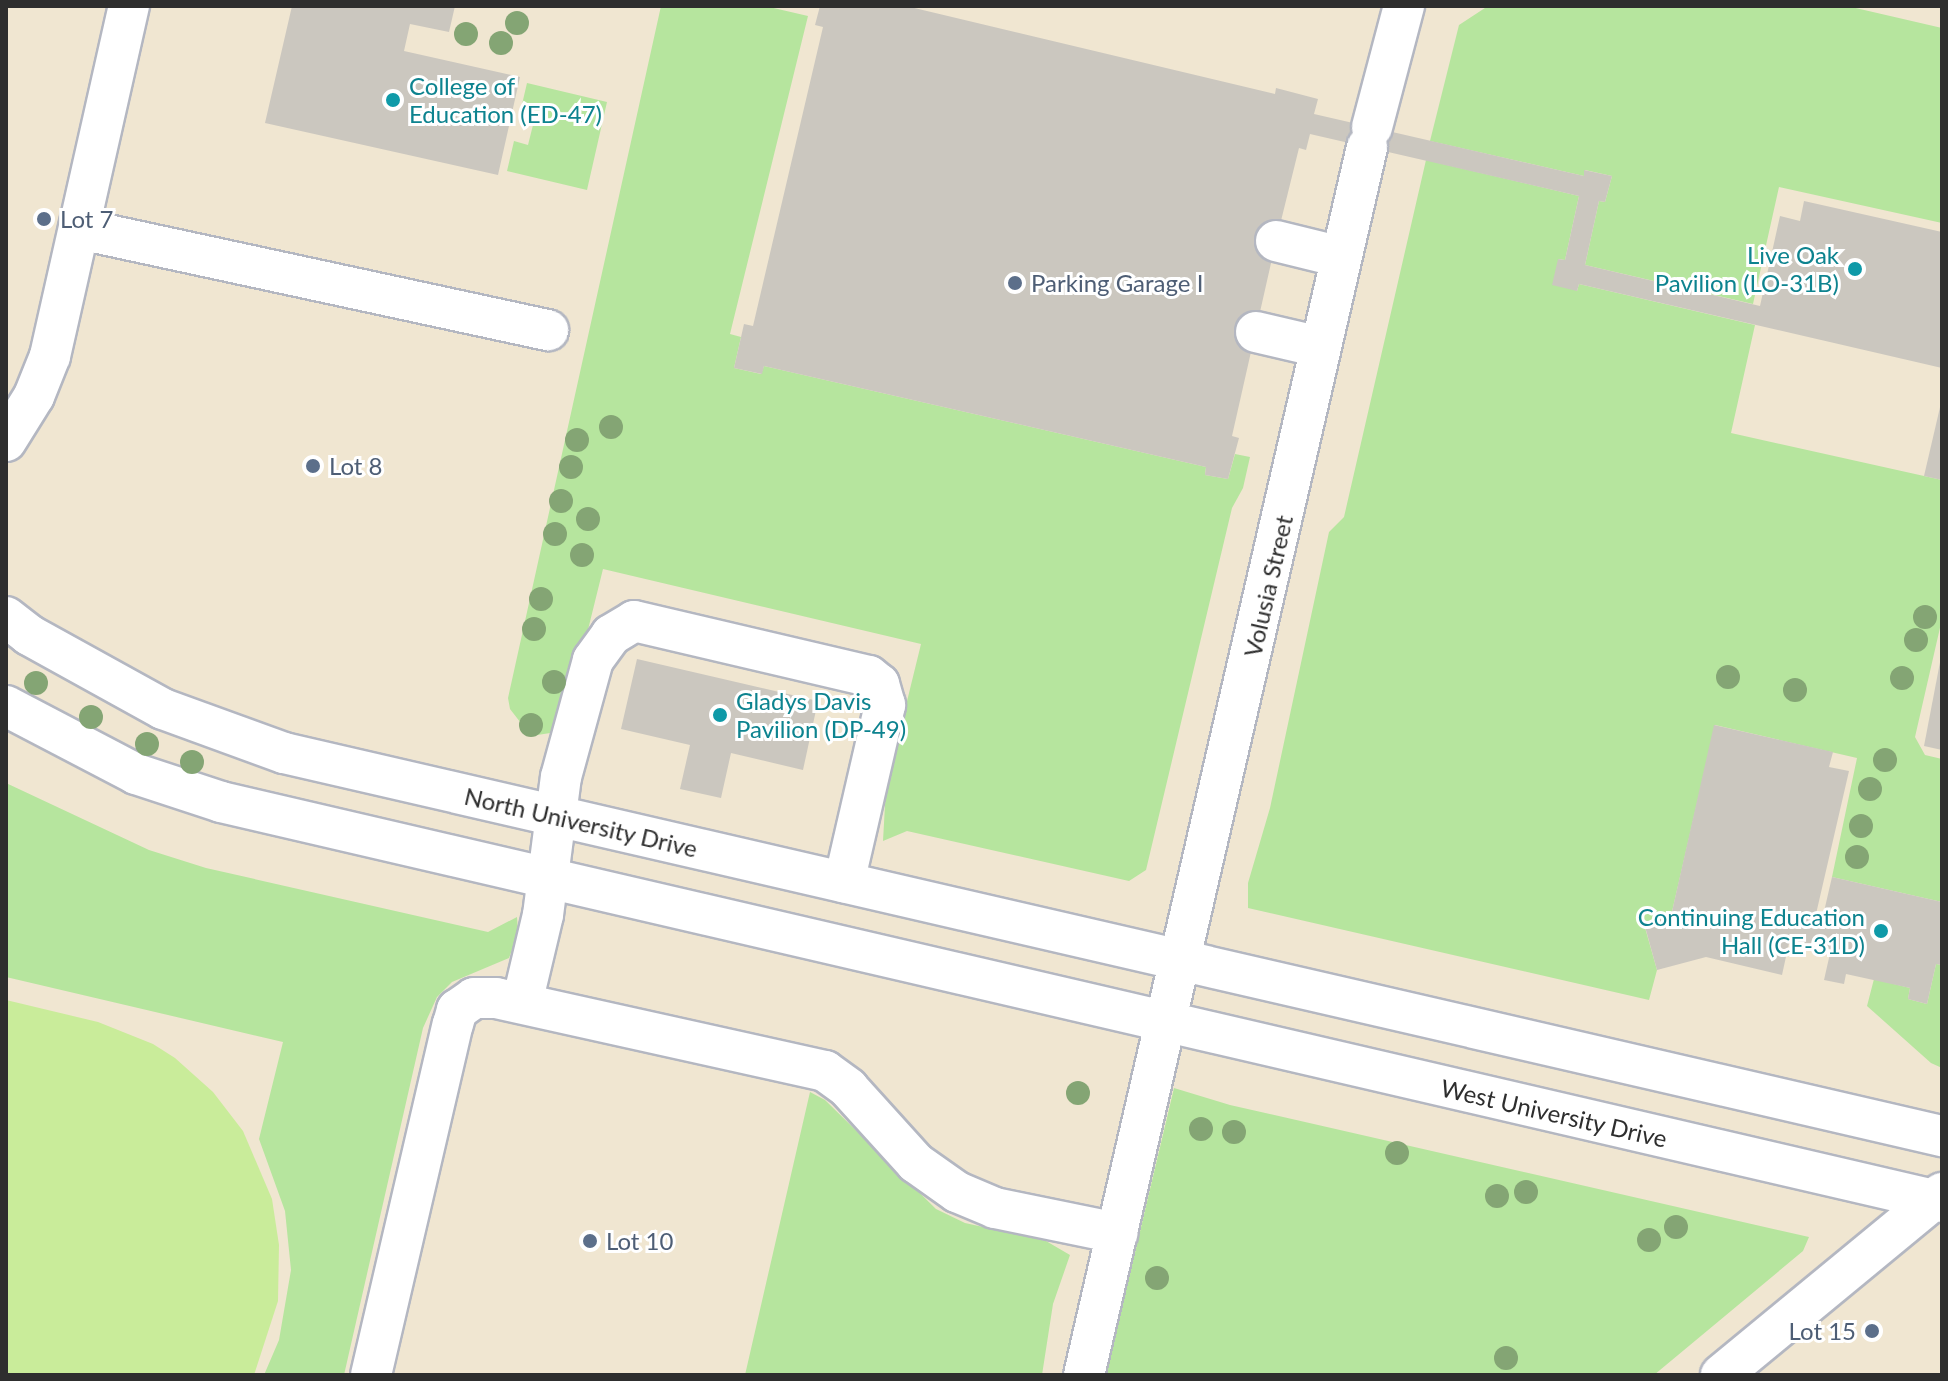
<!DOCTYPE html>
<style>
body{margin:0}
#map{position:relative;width:1948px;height:1381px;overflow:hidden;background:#efe9e1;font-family:Lato,sans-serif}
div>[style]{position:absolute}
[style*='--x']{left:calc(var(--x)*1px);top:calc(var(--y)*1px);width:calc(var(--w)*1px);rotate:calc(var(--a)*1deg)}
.education>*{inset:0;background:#f0e6d1}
.green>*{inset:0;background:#b6e59e}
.pitch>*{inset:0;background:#c9ec9a}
.building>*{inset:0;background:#cbc7bf}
.roads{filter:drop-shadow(2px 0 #b4b7c1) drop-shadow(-2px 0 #b4b7c1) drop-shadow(0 2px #b4b7c1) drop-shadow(0 -2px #b4b7c1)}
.minor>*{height:40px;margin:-20px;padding:0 20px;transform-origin:20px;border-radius:20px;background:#fff}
.trees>*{width:24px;height:24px;margin:-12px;border-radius:50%;background:#84a574}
.dots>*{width:22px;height:22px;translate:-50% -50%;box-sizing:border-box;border:4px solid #fff;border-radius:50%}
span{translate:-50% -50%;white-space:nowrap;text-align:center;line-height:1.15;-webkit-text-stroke:6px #fff;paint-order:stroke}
.culture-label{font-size:24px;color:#0d838f}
.left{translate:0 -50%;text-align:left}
.right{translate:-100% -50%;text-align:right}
.service-label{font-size:24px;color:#4e5e75}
.street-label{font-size:24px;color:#2e2e2e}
.frame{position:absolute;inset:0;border:8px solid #2e2e2e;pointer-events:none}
</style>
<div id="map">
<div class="education">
<div style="clip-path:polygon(6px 6px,1942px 6px,1942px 1375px,6px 1375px)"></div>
</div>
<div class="green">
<div style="clip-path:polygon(661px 6px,765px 6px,808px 16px,730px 334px,741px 337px,734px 368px,761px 374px,764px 366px,1206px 467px,1205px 475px,1228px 479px,1235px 454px,1250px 457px,1243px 488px,1232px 508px,1146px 870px,1129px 881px,907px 831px,883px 841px,886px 787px,921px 644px,603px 569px,563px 731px,531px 736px,510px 709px,508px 698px)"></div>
<div style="clip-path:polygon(1488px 6px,1847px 6px,1942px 28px,1942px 223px,1779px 187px,1753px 304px,1585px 265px,1599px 201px,1605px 202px,1612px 176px,1585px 170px,1584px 176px,1430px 141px,1459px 25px)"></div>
<div style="clip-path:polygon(527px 83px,607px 102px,587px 190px,507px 171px,514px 141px,528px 145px,535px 117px,520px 113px)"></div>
<div style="clip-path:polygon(1426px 160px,1579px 196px,1565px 260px,1558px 259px,1577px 291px,1579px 284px,1755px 325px,1731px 433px,1942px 480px,1942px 619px,1915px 737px,1925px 755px,1942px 759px,1942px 902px,1832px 877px,1857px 758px,1715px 725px,1671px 916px,1644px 924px,1657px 970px,1649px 1000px,1248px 908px,1248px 883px,1270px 808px,1329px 532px,1344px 517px)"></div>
<div style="clip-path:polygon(6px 783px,149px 850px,206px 868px,488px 932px,517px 917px,518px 933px,509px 958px,452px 982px,437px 997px,423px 1028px,344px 1375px,264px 1375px,279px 1340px,291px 1270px,285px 1211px,259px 1139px,283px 1042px,6px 977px)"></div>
<div style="clip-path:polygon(1936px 964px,1942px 965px,1942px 1068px,1931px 1063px,1867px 1006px,1874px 979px,1910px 988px,1908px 999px,1927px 1004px)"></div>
<div style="clip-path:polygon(1174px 1088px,1230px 1105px,1809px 1237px,1803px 1251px,1654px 1375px,1106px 1375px)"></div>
<div style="clip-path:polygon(810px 1092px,825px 1100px,936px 1209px,965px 1223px,1046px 1241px,1070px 1255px,1053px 1304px,1042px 1375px,745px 1375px)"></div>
</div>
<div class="pitch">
<div style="clip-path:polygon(6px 1000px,98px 1022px,153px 1044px,175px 1058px,213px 1092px,243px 1131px,272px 1199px,279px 1245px,278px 1301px,254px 1375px,6px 1375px)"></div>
</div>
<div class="building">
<div style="clip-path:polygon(292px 6px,455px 6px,449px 32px,410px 24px,404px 51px,520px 77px,498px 175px,265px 123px)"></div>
<div style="clip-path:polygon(820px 6px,906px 6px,1275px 94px,1276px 88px,1318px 99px,1314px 114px,1584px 176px,1584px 170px,1612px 176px,1605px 202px,1599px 201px,1585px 265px,1760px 306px,1780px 216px,1800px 221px,1804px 201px,1942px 232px,1942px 368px,1579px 284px,1577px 291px,1552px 285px,1558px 259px,1565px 260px,1579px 196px,1310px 134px,1306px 150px,1299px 148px,1276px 241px,1232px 436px,1239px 438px,1228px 479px,1205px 475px,1206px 467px,764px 366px,762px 374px,734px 368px,744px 324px,753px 326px,823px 27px,815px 25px)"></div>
<div style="clip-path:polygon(1941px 403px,1942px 403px,1942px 480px,1924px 476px)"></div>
<div style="clip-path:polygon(1941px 657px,1942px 657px,1942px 750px,1924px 746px)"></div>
<div style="clip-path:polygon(637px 659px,818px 701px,803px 770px,731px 753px,721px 798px,680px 789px,690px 745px,621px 729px)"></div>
<div style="clip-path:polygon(1714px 725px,1833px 752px,1829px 767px,1849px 771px,1816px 914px,1823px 916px,1832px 877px,1942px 902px,1942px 965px,1936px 964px,1927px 1004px,1908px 999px,1910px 988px,1846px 974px,1844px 984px,1824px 980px,1831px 949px,1817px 946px,1816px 949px,1789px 943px,1782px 975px,1706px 957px,1657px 970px,1644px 923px,1671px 916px)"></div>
</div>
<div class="roads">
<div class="minor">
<div style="--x:1372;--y:127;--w:125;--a:-75.2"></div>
<div style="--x:80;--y:229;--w:479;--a:12.2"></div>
<div style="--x:1276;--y:241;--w:67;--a:13.8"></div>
<div style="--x:1256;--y:332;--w:66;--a:13.2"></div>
<div style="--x:6;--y:441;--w:53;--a:-58.1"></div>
<div style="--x:34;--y:396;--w:43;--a:-68.2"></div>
<div style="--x:50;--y:356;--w:359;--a:-77.3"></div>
<div style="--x:6;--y:617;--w:29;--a:38"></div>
<div style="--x:29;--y:635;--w:153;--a:28.9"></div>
<div style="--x:163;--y:709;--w:129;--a:20"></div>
<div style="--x:284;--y:753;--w:1702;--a:13.01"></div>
<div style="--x:6;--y:706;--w:147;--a:27.6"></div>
<div style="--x:136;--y:774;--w:89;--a:18.2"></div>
<div style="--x:221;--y:802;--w:1767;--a:13.08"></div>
<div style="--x:522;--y:1003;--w:90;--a:-76.6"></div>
<div style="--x:543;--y:915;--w:139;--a:-82.6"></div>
<div style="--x:561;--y:777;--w:121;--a:-74.7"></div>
<div style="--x:593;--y:660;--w:31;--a:-54"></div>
<div style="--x:611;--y:635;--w:27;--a:-31"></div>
<div style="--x:634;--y:621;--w:241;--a:13.2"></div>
<div style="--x:869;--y:676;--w:13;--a:39"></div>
<div style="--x:879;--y:684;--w:22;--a:74"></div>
<div style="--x:885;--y:705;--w:182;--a:103"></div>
<div style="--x:371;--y:1375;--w:360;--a:-76.9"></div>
<div style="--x:453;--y:1024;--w:15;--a:-74"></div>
<div style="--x:457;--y:1010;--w:21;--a:-35"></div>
<div style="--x:474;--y:998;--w:22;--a:0"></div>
<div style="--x:496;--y:998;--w:337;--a:12.5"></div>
<div style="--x:825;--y:1071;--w:29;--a:36"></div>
<div style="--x:848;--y:1088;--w:101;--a:47.8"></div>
<div style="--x:916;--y:1163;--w:50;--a:35.3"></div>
<div style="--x:957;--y:1192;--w:41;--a:22.8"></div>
<div style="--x:995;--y:1208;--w:125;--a:11.6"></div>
<div style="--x:1084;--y:1375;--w:1260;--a:-77.02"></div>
<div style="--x:1721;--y:1375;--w:286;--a:-39.5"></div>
</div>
</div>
<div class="trees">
<div style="left:517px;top:23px"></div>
<div style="left:466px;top:34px"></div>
<div style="left:501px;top:43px"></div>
<div style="left:611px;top:427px"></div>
<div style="left:577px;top:440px"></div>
<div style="left:571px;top:467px"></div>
<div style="left:561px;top:501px"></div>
<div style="left:588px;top:519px"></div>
<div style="left:555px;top:534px"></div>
<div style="left:582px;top:555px"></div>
<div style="left:541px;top:599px"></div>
<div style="left:1925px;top:617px"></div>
<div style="left:534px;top:629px"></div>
<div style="left:1916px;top:640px"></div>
<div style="left:1728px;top:677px"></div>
<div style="left:1902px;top:678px"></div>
<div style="left:554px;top:682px"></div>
<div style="left:36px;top:683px"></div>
<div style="left:1795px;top:690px"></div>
<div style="left:91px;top:717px"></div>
<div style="left:531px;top:725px"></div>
<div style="left:147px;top:744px"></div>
<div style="left:1885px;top:760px"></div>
<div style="left:192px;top:762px"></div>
<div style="left:1870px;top:789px"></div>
<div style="left:1861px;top:826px"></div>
<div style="left:1857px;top:857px"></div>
<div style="left:1078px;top:1093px"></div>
<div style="left:1201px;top:1129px"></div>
<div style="left:1234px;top:1132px"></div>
<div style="left:1397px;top:1153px"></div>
<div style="left:1526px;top:1192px"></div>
<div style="left:1497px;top:1196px"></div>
<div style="left:1676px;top:1227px"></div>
<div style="left:1649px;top:1240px"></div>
<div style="left:1157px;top:1278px"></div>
<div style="left:1506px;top:1358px"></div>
</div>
<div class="dots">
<div style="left:393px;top:100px;background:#0f9aa8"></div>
<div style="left:44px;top:219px;background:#5c6f8a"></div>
<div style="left:1855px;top:269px;background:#0f9aa8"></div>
<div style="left:1015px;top:283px;background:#5c6f8a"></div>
<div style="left:313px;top:466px;background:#5c6f8a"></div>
<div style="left:720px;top:715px;background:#0f9aa8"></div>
<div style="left:1881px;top:931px;background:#0f9aa8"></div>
<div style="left:590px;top:1241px;background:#5c6f8a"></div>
<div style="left:1872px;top:1331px;background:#5c6f8a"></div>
</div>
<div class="culture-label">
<span class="left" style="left:409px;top:100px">College of<br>Education (ED-47)</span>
<span class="right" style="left:1839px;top:269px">Live Oak<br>Pavilion (LO-31B)</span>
<span class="left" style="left:736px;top:715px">Gladys Davis<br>Pavilion (DP-49)</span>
<span class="right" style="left:1865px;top:931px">Continuing Education<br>Hall (CE-31D)</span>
</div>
<div class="service-label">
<span class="left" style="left:60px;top:219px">Lot 7</span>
<span class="left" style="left:1031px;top:283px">Parking Garage I</span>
<span class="left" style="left:329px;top:466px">Lot 8</span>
<span class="left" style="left:606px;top:1241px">Lot 10</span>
<span class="right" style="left:1856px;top:1331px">Lot 15</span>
</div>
<div class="street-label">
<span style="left:1268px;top:586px;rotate:-77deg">Volusia Street</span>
<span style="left:581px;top:822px;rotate:13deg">North University Drive</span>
<span style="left:1554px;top:1113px;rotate:13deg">West University Drive</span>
</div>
<div class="frame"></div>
</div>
